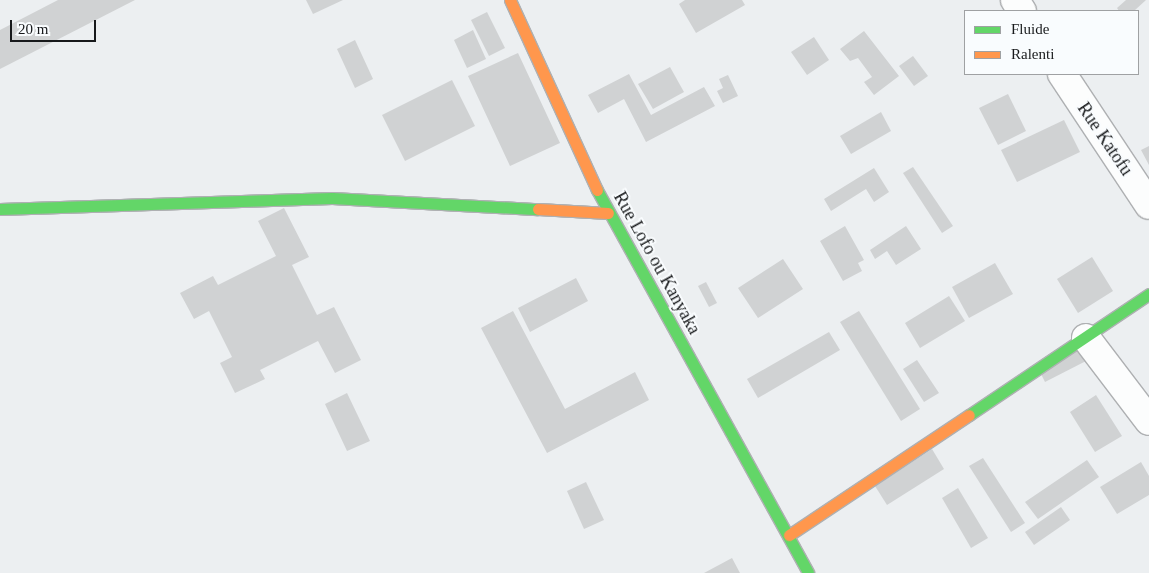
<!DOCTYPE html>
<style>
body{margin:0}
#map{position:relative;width:1149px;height:573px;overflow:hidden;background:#eceff1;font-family:"Times New Roman",serif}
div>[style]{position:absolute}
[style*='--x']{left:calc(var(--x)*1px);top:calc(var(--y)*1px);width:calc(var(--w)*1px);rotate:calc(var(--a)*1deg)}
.building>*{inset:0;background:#d0d2d3}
.roads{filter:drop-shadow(1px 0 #aeb0b2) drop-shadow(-1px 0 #aeb0b2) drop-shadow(0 1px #aeb0b2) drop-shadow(0 -1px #aeb0b2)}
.street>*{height:28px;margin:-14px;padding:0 14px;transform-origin:14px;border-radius:14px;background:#fcfdfd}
.fast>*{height:11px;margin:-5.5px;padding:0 5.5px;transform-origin:5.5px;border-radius:5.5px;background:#63d668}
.slow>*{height:11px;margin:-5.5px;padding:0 5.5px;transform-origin:5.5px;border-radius:5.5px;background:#ff974d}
span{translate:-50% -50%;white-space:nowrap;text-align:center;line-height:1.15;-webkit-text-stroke:4px #f9fcfe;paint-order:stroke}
.street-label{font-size:18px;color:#17191b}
.legend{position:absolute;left:964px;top:10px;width:175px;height:65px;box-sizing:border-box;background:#f9fcfe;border:1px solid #9fa1a3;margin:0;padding:6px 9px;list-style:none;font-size:15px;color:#17191b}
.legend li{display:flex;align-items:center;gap:10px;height:25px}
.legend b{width:25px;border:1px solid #9fa1a3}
.scale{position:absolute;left:10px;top:20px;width:86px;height:22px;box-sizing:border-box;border:2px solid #17191b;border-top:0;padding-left:6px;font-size:15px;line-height:18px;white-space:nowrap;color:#17191b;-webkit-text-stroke:4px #f9fcfe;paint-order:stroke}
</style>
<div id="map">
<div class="building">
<div style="clip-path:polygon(58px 0,135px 0,0 69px,0 30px)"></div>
<div style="clip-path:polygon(306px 0,343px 0,313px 14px)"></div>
<div style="clip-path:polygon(685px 0,742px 0,745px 5px,696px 33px,679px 4px)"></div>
<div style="clip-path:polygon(1126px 0,1146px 0,1134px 11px,1119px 11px,1117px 8px)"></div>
<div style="clip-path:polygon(487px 12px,505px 48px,489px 56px,471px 20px)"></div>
<div style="clip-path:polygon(473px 30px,486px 59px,467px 68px,454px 40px)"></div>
<div style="clip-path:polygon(864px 31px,899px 76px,874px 95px,864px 82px,872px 77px,858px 58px,850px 61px,840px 49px)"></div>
<div style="clip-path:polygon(814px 37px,829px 60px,807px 75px,791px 52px)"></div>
<div style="clip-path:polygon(355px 40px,373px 79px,355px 88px,337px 49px)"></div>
<div style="clip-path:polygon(518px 53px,560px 143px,510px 166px,468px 76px)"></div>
<div style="clip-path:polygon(913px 56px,928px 76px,914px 86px,899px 66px)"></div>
<div style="clip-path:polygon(670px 67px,684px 92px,653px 109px,638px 84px)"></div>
<div style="clip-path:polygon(629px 74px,651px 115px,704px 87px,715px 106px,646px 142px,624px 99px,598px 113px,588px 95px)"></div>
<div style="clip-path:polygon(728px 75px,738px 96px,723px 103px,717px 91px,723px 88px,719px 79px)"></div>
<div style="clip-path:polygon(452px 80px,475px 126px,405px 161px,382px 115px)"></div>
<div style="clip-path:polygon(1008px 94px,1026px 131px,998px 145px,979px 108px)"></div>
<div style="clip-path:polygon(881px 112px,891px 131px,851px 154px,840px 136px)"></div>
<div style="clip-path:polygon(1064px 120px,1080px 152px,1017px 182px,1001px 150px)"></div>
<div style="clip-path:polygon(1149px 146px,1149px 165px,1141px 150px)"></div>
<div style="clip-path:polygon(913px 167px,953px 226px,942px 233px,903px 173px)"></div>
<div style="clip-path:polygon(874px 168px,889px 192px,874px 202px,866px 189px,831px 211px,824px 199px)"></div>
<div style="clip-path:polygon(284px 208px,309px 257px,292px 265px,317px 315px,334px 307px,361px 360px,335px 373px,318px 341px,260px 370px,265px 379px,235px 393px,220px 363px,232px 357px,209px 311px,194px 319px,180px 293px,213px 276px,218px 285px,276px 256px,258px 221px)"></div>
<div style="clip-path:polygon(845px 226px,864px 260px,858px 263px,862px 271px,843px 281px,820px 241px)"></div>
<div style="clip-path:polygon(906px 226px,921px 249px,896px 265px,887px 251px,875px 259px,870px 250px)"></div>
<div style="clip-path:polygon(1092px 257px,1113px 291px,1078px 313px,1057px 279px)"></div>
<div style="clip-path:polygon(783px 259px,803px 289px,758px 318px,738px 288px)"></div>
<div style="clip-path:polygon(995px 263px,1013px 294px,969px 318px,952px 287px)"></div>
<div style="clip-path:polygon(576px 278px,588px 301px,530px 332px,518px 308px)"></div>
<div style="clip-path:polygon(706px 282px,717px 303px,709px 307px,698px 286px)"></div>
<div style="clip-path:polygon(949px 296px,965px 321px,920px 348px,905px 323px)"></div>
<div style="clip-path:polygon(513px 311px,565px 409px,635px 372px,649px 400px,547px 453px,481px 328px)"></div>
<div style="clip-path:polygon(859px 311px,920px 409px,901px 421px,840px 322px)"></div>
<div style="clip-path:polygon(829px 332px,840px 350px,758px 398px,747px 379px)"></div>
<div style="clip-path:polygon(1078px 347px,1086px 361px,1045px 382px,1038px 368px)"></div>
<div style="clip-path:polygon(917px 360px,939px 393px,924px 402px,903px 369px)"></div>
<div style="clip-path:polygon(347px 393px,370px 441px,347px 451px,325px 404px)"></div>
<div style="clip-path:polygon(1096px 395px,1122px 436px,1095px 452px,1070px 412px)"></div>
<div style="clip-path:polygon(932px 449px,944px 469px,887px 505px,875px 486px)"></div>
<div style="clip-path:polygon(983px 458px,1025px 523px,1011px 532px,969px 466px)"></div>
<div style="clip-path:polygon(1087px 460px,1099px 477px,1038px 519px,1025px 502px)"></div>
<div style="clip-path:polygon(1141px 462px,1149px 476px,1149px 495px,1117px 514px,1100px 487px)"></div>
<div style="clip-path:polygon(586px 482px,604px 520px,584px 529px,567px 491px)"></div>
<div style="clip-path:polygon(958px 488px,988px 538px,971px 548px,942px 498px)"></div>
<div style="clip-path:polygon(1061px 507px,1070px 520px,1034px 545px,1025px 532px)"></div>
<div style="clip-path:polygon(732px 558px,740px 573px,704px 573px)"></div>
</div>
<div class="roads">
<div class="street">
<div style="--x:1015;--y:0;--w:13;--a:58"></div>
<div style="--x:1062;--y:74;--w:157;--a:56.4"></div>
<div style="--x:1086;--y:338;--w:104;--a:52.8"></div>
</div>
<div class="fast">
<div style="--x:597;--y:190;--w:437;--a:61.1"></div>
<div style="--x:0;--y:209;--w:332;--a:-1.9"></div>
<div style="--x:332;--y:198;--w:206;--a:3.1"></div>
<div style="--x:969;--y:415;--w:217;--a:-33.9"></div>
</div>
<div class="slow">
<div style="--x:510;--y:0;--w:209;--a:65.4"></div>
<div style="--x:538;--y:209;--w:70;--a:3.3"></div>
<div style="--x:789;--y:535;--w:216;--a:-33.7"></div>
</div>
</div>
<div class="street-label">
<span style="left:1105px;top:139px;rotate:56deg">Rue Katofu</span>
<span style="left:657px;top:263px;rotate:61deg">Rue Lofo ou Kanyaka</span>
</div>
<ul class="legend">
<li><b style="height:6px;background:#63d668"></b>Fluide</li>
<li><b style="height:6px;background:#ff974d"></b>Ralenti</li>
</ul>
<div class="scale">20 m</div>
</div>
